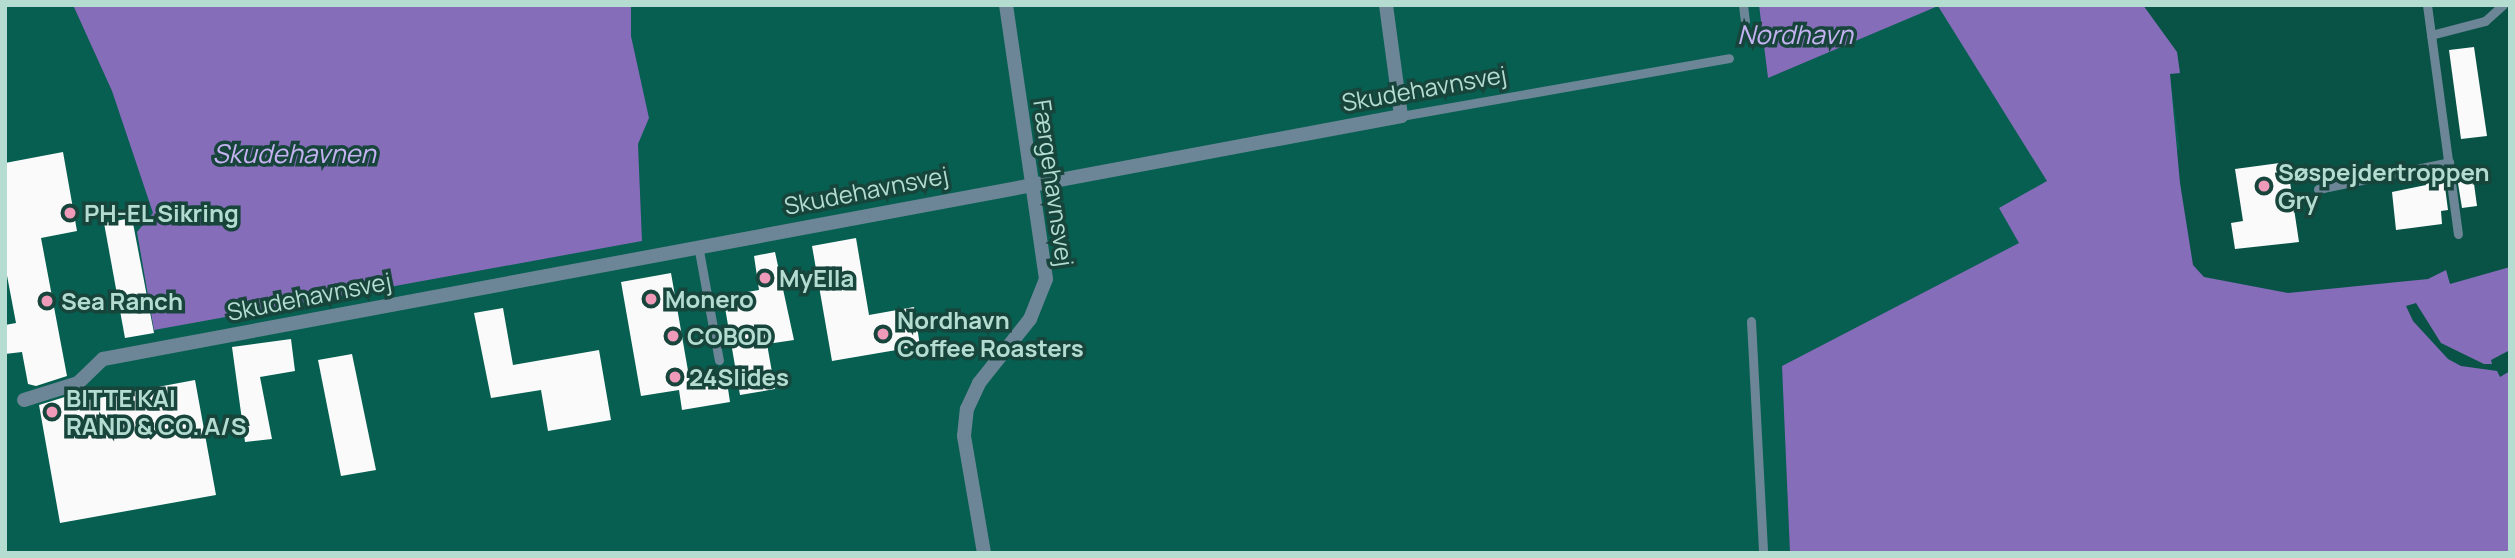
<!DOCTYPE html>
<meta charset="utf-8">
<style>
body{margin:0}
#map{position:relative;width:2515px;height:558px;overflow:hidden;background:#085346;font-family:Manrope,sans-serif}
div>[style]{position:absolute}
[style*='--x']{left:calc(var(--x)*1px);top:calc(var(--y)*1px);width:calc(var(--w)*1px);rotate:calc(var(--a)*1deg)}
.built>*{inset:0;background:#065f50}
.water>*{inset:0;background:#856db9}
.pier>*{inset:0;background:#085346}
.building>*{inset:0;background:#fafafa}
.service>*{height:9px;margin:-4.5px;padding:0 4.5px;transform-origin:4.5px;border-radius:4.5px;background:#6c8697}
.minor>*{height:14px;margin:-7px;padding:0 7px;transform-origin:7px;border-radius:7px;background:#6c8697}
.tertiary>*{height:14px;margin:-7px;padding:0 7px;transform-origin:7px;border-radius:7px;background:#6c8697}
.dots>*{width:19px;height:19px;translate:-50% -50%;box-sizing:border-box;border:4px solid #17453c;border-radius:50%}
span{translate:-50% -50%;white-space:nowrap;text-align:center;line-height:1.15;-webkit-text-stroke:7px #17453c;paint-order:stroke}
.street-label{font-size:24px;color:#b4dcd1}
.poi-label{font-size:24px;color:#b4dcd1;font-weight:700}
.left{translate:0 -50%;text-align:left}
.water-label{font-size:26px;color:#c5b3f1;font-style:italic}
.frame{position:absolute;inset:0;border:7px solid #b4dcd1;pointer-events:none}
</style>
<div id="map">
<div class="built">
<div style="clip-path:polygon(5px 5px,73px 5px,112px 91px,153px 213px,642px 241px,638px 143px,649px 118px,631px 36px,631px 5px,1759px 5px,1768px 78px,1939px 5px,2143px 5px,2177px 52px,2180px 73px,2170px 74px,2180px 149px,2019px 243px,1782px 366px,1790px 553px,5px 553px)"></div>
</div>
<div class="water">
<div style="clip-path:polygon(73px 5px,631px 5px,631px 36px,649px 118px,638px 144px,642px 241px,154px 330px,137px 232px,153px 213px,112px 91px)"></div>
<div style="clip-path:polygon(1759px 5px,2143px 5px,2177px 52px,2180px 73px,2170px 74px,2180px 183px,2193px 265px,2204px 277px,2288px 293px,2428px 279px,2446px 270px,2450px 284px,2510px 267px,2510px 553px,1790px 553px,1782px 366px,2019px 243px,1999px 208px,2047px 181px,1938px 6px,1768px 78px)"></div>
</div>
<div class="pier">
<div style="clip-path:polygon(2416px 303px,2441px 343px,2484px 364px,2492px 364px,2491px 360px,2510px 350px,2510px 371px,2500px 377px,2497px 371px,2461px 366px,2448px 359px,2413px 321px,2406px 306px)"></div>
</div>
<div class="building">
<div style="clip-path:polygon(2474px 47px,2487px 136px,2461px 139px,2449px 50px)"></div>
<div style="clip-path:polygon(63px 152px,77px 231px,41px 238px,67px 376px,36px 386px,28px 384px,22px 352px,5px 354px,5px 325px,16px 323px,5px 265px,5px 163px)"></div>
<div style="clip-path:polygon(2287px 162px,2299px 242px,2235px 249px,2231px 223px,2243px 221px,2235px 169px)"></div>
<div style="clip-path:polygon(2472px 169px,2477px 206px,2462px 208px,2456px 171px)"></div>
<div style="clip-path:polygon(2443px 172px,2448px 210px,2441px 211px,2442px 224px,2396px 230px,2392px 192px,2426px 185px,2425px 174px)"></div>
<div style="clip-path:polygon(132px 218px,154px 333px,125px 338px,104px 223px)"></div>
<div style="clip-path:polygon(856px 238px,869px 315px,914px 307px,920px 346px,832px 361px,812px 246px)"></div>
<div style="clip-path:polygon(775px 252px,794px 340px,767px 344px,775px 389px,740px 395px,723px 296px,759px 290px,754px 256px)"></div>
<div style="clip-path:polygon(671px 273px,691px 388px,727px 382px,730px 402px,682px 410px,679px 390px,641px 396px,621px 282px)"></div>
<div style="clip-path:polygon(503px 308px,513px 365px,599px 350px,611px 420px,548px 431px,541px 390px,491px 398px,474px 313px)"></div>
<div style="clip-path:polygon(291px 339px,295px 371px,260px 377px,272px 439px,245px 442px,232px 347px)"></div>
<div style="clip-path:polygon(352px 354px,376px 470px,341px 476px,318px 360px)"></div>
<div style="clip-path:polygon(195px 380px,216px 495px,60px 523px,39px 405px,71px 395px,72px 403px)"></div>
</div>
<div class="service">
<div style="--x:1743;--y:5;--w:16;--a:83"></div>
<div style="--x:2427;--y:5;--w:231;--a:82.3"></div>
<div style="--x:2431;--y:35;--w:56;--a:-14.5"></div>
<div style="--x:2485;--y:21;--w:24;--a:-42"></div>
<div style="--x:1401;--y:116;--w:333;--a:-10"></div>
<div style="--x:2318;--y:189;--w:134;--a:-11.6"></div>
<div style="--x:698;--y:245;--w:117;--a:79.7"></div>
<div style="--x:1751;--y:321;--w:232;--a:87"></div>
</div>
<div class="minor">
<div style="--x:24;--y:400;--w:57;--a:-17.5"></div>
<div style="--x:78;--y:383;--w:35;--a:-44"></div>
<div style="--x:103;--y:359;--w:1321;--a:-10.6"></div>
<div style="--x:1401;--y:116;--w:112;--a:-97.7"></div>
</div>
<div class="tertiary">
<div style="--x:984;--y:553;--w:119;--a:-99.7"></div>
<div style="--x:964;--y:436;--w:27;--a:-84"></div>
<div style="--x:967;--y:409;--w:29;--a:-65"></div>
<div style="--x:979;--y:383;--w:82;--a:-51.4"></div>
<div style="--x:1030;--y:319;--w:43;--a:-68.2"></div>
<div style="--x:1046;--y:279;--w:277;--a:-98.3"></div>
</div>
<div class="dots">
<div style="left:2264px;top:186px;background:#ef9ab8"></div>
<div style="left:70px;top:213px;background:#ef9ab8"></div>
<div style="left:765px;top:278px;background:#ef9ab8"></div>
<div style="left:651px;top:299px;background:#ef9ab8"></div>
<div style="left:47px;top:301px;background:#ef9ab8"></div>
<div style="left:883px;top:334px;background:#ef9ab8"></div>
<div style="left:673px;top:336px;background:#ef9ab8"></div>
<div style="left:675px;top:377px;background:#ef9ab8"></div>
<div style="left:52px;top:412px;background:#ef9ab8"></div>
</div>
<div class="street-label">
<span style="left:1424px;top:88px;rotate:-10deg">Skudehavnsvej</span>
<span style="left:1054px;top:183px;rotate:82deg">Færgehavnsvej</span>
<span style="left:866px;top:190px;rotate:-11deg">Skudehavnsvej</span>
<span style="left:309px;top:296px;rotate:-11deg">Skudehavnsvej</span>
</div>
<div class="poi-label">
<span class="left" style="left:2278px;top:186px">Søspejdertroppen<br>Gry</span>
<span class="left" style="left:84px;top:213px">PH-EL Sikring</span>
<span class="left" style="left:779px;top:278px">MyElla</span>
<span class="left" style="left:665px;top:299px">Monero</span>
<span class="left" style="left:61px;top:301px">Sea Ranch</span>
<span class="left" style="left:897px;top:334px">Nordhavn<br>Coffee Roasters</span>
<span class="left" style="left:687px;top:336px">COBOD</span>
<span class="left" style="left:689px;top:377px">24Slides</span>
<span class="left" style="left:66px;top:412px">BITTE KAI<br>RAND &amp; CO. A/S</span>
</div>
<div class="water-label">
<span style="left:1795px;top:35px">Nordhavn</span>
<span style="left:294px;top:154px">Skudehavnen</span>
</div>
<div class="frame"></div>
</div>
